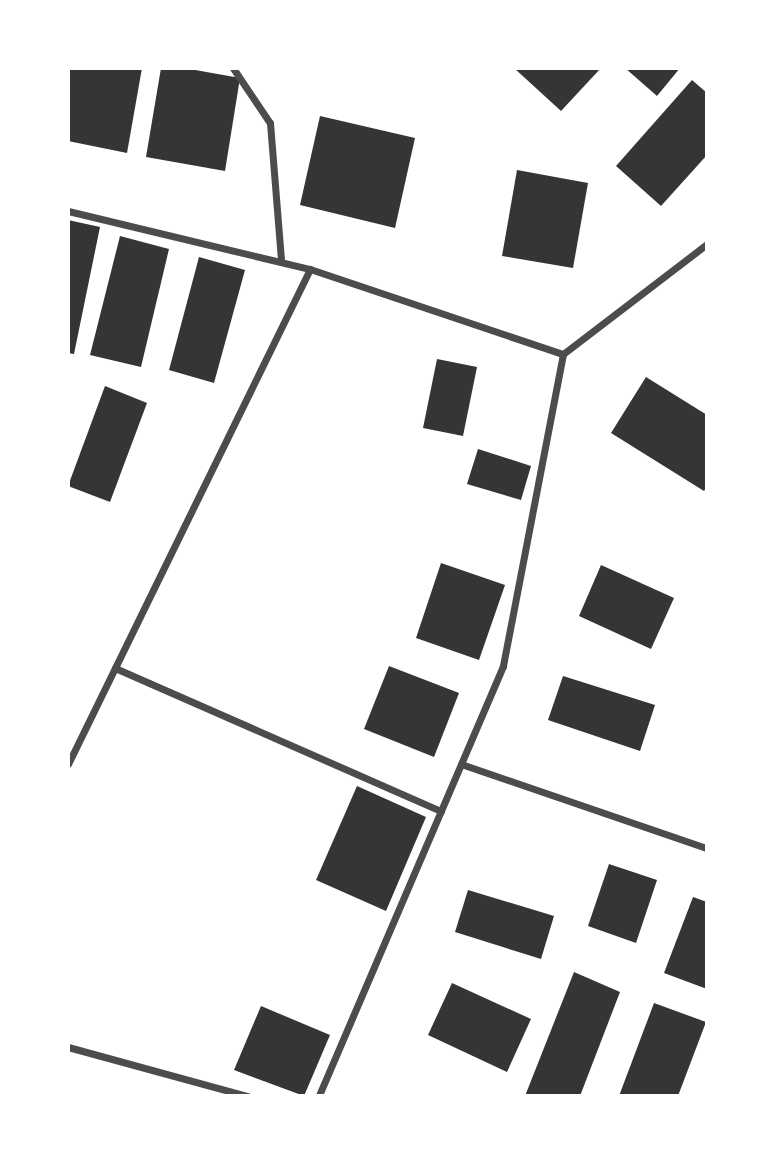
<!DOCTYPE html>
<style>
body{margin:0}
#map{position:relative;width:775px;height:1164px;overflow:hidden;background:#fff;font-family:Lato,sans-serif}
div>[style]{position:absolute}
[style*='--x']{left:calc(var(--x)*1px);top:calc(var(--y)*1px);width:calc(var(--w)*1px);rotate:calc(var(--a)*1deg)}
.building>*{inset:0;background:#353535}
.minor>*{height:7px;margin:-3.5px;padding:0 3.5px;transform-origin:3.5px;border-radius:3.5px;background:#4c4c4c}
span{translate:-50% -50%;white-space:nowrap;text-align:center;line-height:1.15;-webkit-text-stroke:7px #fff;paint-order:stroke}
.frame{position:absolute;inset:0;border:70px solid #fff;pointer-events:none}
</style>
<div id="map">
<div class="building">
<div style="clip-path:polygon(68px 68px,142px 68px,127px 153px,68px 141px)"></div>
<div style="clip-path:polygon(161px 68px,184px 68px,240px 78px,225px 171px,146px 157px)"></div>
<div style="clip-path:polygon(514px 68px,601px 68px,561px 111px)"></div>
<div style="clip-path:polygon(625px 68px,680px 68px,657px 96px)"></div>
<div style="clip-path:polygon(692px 80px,707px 93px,707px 155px,661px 206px,616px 166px)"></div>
<div style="clip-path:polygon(320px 116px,415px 138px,395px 228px,300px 205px)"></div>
<div style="clip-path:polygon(517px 170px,588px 183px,573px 268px,502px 256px)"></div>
<div style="clip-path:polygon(68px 220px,100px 227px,74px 354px,68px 353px)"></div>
<div style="clip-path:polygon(120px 236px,169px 249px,141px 367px,90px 355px)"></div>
<div style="clip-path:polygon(199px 257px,245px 270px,214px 383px,169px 370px)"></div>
<div style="clip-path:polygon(437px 359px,477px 367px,463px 436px,423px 428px)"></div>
<div style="clip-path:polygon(646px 377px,707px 415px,707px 487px,704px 491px,611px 433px)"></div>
<div style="clip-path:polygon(105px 386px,147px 403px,110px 502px,68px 486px)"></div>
<div style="clip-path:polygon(478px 449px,531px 466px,521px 500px,467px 484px)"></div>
<div style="clip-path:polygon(441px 563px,505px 585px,479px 660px,416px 638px)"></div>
<div style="clip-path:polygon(601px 565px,674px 598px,651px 649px,579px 616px)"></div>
<div style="clip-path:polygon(389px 666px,459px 693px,434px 757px,364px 729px)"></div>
<div style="clip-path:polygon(563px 676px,655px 705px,640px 751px,548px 720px)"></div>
<div style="clip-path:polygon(357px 786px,426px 817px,386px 911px,316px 880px)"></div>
<div style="clip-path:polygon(609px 864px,657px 880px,636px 943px,588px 926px)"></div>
<div style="clip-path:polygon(468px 890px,554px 916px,541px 959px,455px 932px)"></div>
<div style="clip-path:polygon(693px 897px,707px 902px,707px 989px,664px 973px)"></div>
<div style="clip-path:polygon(574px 972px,620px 992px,580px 1096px,525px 1096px)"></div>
<div style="clip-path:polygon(452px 983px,531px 1019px,507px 1072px,428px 1035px)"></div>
<div style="clip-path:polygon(654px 1003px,706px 1022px,678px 1096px,619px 1096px)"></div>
<div style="clip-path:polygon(261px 1006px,330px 1035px,304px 1096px,234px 1070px)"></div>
</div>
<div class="minor">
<div style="--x:233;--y:68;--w:66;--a:56.1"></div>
<div style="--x:270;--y:123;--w:138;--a:85.4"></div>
<div style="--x:68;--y:211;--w:249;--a:13.5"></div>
<div style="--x:310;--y:269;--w:267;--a:18.6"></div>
<div style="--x:563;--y:354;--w:318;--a:100.9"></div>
<div style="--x:503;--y:666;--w:468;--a:113.2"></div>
<div style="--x:563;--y:354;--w:181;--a:-37.4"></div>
<div style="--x:115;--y:668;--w:356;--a:23.7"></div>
<div style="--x:68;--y:764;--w:551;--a:-63.95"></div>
<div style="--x:461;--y:764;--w:260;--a:18.9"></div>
<div style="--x:68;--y:1047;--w:186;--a:15.3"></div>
</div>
<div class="frame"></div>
</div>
